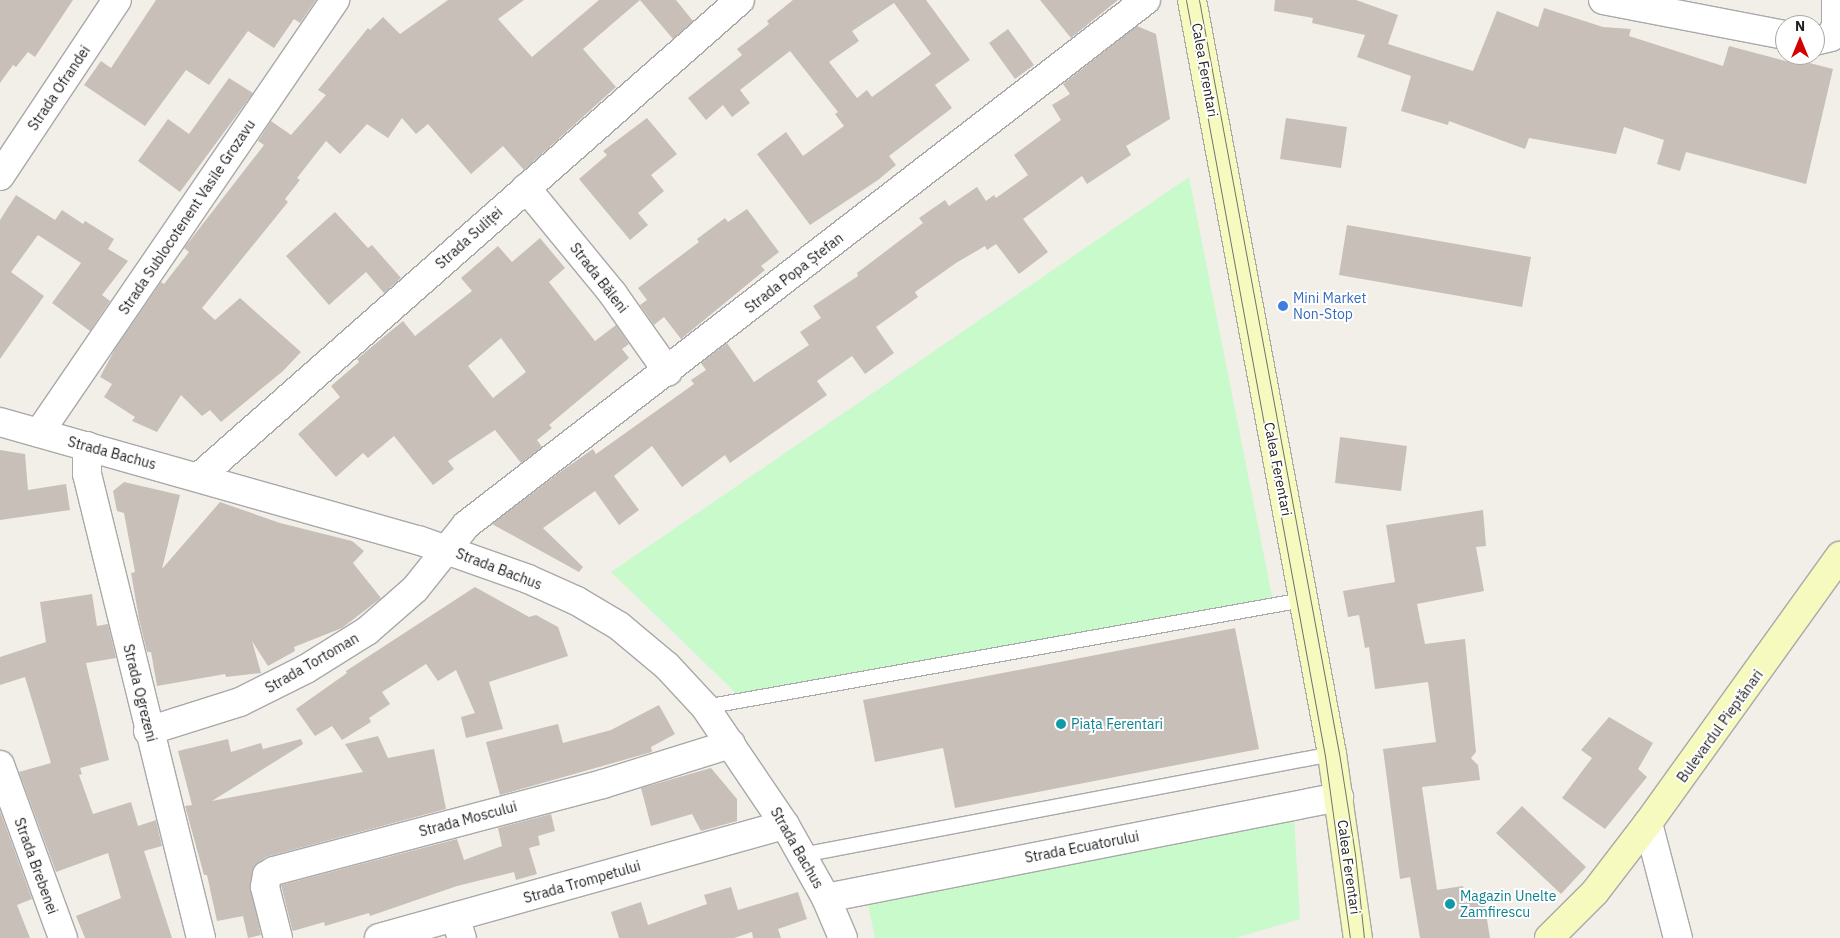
<!DOCTYPE html>
<meta charset="utf-8">
<style>
body{margin:0}
#map{position:relative;width:1840px;height:938px;overflow:hidden;background:#f2efe9;font-family:"IBM Plex Sans",sans-serif}
div>[style]{position:absolute}
[style*='--x']{left:calc(var(--x)*1px);top:calc(var(--y)*1px);width:calc(var(--w)*1px);rotate:calc(var(--a)*1deg)}
.park>*{inset:0;background:#c8facc}
.building>*{inset:0;background:#c7bfb8}
.roads{filter:drop-shadow(1px 0 #a9a9a9) drop-shadow(-1px 0 #a9a9a9) drop-shadow(0 1px #a9a9a9) drop-shadow(0 -1px #a9a9a9)}
.service>*{height:14px;margin:-7px;padding:0 7px;transform-origin:7px;border-radius:7px;background:#fff}
.minor>*{height:28px;margin:-14px;padding:0 14px;transform-origin:14px;border-radius:14px;background:#fff}
.tertiary>*{height:28px;margin:-14px;padding:0 14px;transform-origin:14px;border-radius:14px;background:#fff}
.secondary>*{height:28px;margin:-14px;padding:0 14px;transform-origin:14px;border-radius:14px;background:#f7fabf}
.tram>*{height:1px;margin:-0.5px;padding:0 0.5px;transform-origin:0.5px;border-radius:0.5px;background:#707070}
.dots>*{width:14px;height:14px;translate:-50% -50%;box-sizing:border-box;border:2px solid #fff;border-radius:50%}
span{translate:-50% -50%;white-space:nowrap;text-align:center;line-height:1.15;-webkit-text-stroke:4px #fff;paint-order:stroke}
.street-label{font-size:14px;color:#222}
.shop-label{font-size:14px;color:#366cbe}
.left{translate:0 -50%;text-align:left}
.culture-label{font-size:14px;color:#0d838f}
.north{position:absolute;left:1775px;top:15px;width:50px;height:50px;box-sizing:border-box;background:#fff;border:1px solid #a7a7a7;border-radius:50%;rotate:0deg;font-size:14px;font-weight:700;line-height:20px;text-align:center;color:#222}
.north::after{content:'';display:block;margin:auto;width:18px;height:22px;background:#d40000;clip-path:polygon(50% 0,100% 100%,50% 72%,0 100%)}
</style>
<div id="map">
<div class="park">
<div style="clip-path:polygon(1189px 177px,1273px 601px,741px 698px,611px 572px)"></div>
<div style="clip-path:polygon(1294px 815px,1300px 919px,1235px 938px,875px 938px,867px 900px)"></div>
</div>
<div class="building">
<div style="clip-path:polygon(0 0,73px 0,35px 57px,28px 52px,16px 67px,13px 65px,0 83px)"></div>
<div style="clip-path:polygon(156px 0,316px 0,300px 23px,294px 19px,274px 48px,248px 31px,209px 85px,186px 70px,145px 126px,84px 85px,101px 61px,111px 68px)"></div>
<div style="clip-path:polygon(448px 0,524px 0,498px 19px,532px 57px,599px 0,640px 0,583px 49px,616px 87px,524px 170px,503px 146px,471px 174px,428px 124px,416px 134px,402px 118px,388px 138px,367px 124px,340px 154px,326px 141px,297px 178px,300px 180px,285px 199px,288px 202px,202px 308px,215px 320px,240px 298px,301px 352px,283px 371px,221px 422px,210px 410px,202px 416px,181px 395px,157px 432px,132px 421px,135px 417px,104px 397px,112px 384px,100px 377px,115px 349px,161px 282px,164px 284px,189px 252px,184px 248px,188px 243px,264px 145px,258px 141px,271px 121px,291px 135px,326px 95px,318px 90px,368px 28px,370px 30px,383px 17px,400px 34px)"></div>
<div style="clip-path:polygon(640px 0,676px 0,693px 21px,673px 39px)"></div>
<div style="clip-path:polygon(evenodd,793px 0,926px 0,970px 60px,935px 85px,952px 108px,889px 156px,896px 165px,878px 180px,810px 225px,757px 154px,786px 132px,803px 156px,844px 126px,835px 114px,838px 112px,790px 51px,740px 90px,750px 103px,732px 117px,723px 105px,706px 120px,688px 98px,742px 55px,737px 49px,769px 24px,767px 21px,793px 0,894px 3px,931px 54px,872px 97px,867px 90px,857px 98px,829px 62px,859px 41px,852px 31px,894px 3px)"></div>
<div style="clip-path:polygon(1040px 0,1118px 0,1071px 38px)"></div>
<div style="clip-path:polygon(1275px 0,1356px 0,1398px 15px,1388px 44px,1473px 71px,1497px 11px,1538px 27px,1544px 8px,1603px 27px,1631px 29px,1629px 36px,1723px 66px,1729px 46px,1793px 63px,1794px 59px,1833px 69px,1806px 184px,1686px 152px,1680px 171px,1657px 164px,1664px 140px,1624px 127px,1616px 154px,1529px 138px,1525px 149px,1449px 121px,1448px 125px,1401px 111px,1411px 76px,1357px 57px,1365px 35px,1312px 23px,1313px 18px,1274px 11px)"></div>
<div style="clip-path:polygon(1137px 26px,1156px 34px,1170px 119px,1126px 146px,1131px 155px,1087px 184px,1082px 176px,1023px 219px,1048px 252px,1019px 274px,996px 244px,987px 250px,985px 246px,956px 263px,915px 292px,918px 297px,876px 327px,894px 353px,865px 374px,852px 356px,817px 381px,827px 395px,730px 463px,725px 455px,682px 487px,652px 446px,614px 476px,639px 510px,619px 525px,595px 491px,543px 528px,583px 567px,579px 572px,492px 524px,563px 470px,593px 449px,596px 454px,694px 384px,691px 380px,706px 370px,701px 363px,727px 343px,754px 382px,809px 345px,800px 332px,821px 318px,813px 306px,858px 276px,857px 273px,923px 223px,919px 218px,945px 200px,949px 206px,977px 187px,986px 201px,994px 195px,996px 198px,1028px 175px,1014px 155px,1061px 120px,1052px 105px,1070px 94px,1063px 84px)"></div>
<div style="clip-path:polygon(1008px 29px,1034px 65px,1015px 79px,989px 43px)"></div>
<div style="clip-path:polygon(229px 78px,253px 93px,180px 192px,138px 161px,168px 119px,189px 134px)"></div>
<div style="clip-path:polygon(647px 118px,677px 154px,651px 175px,664px 191px,638px 213px,648px 225px,630px 240px,579px 179px,607px 155px,603px 151px)"></div>
<div style="clip-path:polygon(1286px 118px,1347px 127px,1341px 168px,1280px 159px)"></div>
<div style="clip-path:polygon(16px 195px,55px 220px,62px 210px,83px 224px,85px 221px,114px 239px,108px 249px,128px 261px,102px 295px,110px 301px,90px 331px,52px 303px,81px 263px,38px 235px,11px 272px,44px 296px,0 359px,0 220px)"></div>
<div style="clip-path:polygon(747px 209px,779px 252px,761px 266px,765px 270px,681px 339px,664px 317px,654px 325px,640px 305px,647px 300px,638px 288px,699px 242px,697px 239px,725px 218px,728px 222px)"></div>
<div style="clip-path:polygon(335px 212px,368px 248px,372px 245px,401px 278px,384px 293px,366px 272px,329px 305px,286px 256px)"></div>
<div style="clip-path:polygon(1347px 225px,1531px 257px,1522px 307px,1339px 275px)"></div>
<div style="clip-path:polygon(evenodd,540px 238px,565px 268px,549px 282px,595px 341px,616px 325px,629px 344px,622px 349px,629px 358px,549px 425px,552px 428px,537px 440px,542px 447px,521px 463px,495px 430px,448px 461px,454px 469px,433px 485px,394px 436px,368px 458px,363px 453px,336px 477px,298px 434px,340px 397px,331px 386px,359px 362px,357px 359px,403px 321px,415px 336px,472px 291px,461px 278px,498px 246px,512px 262px,540px 238px,501px 338px,526px 372px,493px 398px,468px 366px,501px 338px)"></div>
<div style="clip-path:polygon(1340px 437px,1407px 446px,1401px 491px,1335px 483px)"></div>
<div style="clip-path:polygon(0 450px,25px 454px,28px 490px,66px 484px,70px 510px,0 520px)"></div>
<div style="clip-path:polygon(124px 482px,180px 495px,162px 569px,220px 502px,280px 523px,352px 541px,364px 551px,353px 563px,381px 598px,342px 628px,294px 647px,295px 651px,268px 666px,252px 641px,261px 673px,226px 677px,225px 674px,157px 686px,151px 652px,147px 652px,139px 619px,131px 573px,135px 572px,124px 513px,117px 511px,113px 491px)"></div>
<div style="clip-path:polygon(1483px 510px,1486px 546px,1476px 547px,1484px 591px,1417px 604px,1425px 644px,1465px 639px,1476px 752px,1471px 758px,1478px 765px,1480px 780px,1422px 787px,1437px 890px,1463px 886px,1465px 897px,1483px 895px,1490px 938px,1420px 938px,1410px 877px,1400px 879px,1383px 749px,1436px 742px,1428px 682px,1375px 689px,1369px 647px,1365px 648px,1359px 615px,1348px 617px,1343px 591px,1395px 582px,1386px 525px)"></div>
<div style="clip-path:polygon(475px 587px,529px 617px,536px 615px,558px 627px,568px 656px,489px 682px,503px 729px,466px 738px,461px 717px,475px 713px,456px 670px,438px 681px,426px 664px,382px 692px,390px 704px,369px 718px,371px 722px,342px 740px,332px 726px,315px 736px,296px 709px,347px 673px,346px 671px)"></div>
<div style="clip-path:polygon(92px 594px,97px 626px,108px 624px,116px 658px,86px 663px,109px 760px,80px 768px,82px 774px,79px 775px,93px 814px,131px 802px,138px 826px,156px 820px,162px 846px,144px 851px,172px 938px,85px 938px,76px 916px,121px 898px,108px 853px,56px 872px,19px 772px,51px 763px,25px 677px,0 685px,0 657px,46px 642px,40px 602px)"></div>
<div style="clip-path:polygon(1235px 628px,1259px 749px,955px 808px,943px 748px,875px 762px,863px 700px)"></div>
<div style="clip-path:polygon(659px 705px,675px 734px,651px 747px,652px 752px,500px 795px,486px 742px,558px 724px,563px 743px,611px 730px)"></div>
<div style="clip-path:polygon(1609px 717px,1653px 743px,1638px 769px,1647px 777px,1605px 829px,1562px 798px,1592px 758px,1581px 750px)"></div>
<div style="clip-path:polygon(378px 736px,388px 758px,434px 749px,446px 809px,266px 857px,254px 866px,250px 884px,261px 935px,248px 938px,243px 916px,217px 921px,207px 875px,204px 875px,185px 806px,192px 805px,178px 751px,228px 739px,231px 752px,261px 743px,263px 749px,301px 739px,303px 744px,212px 801px,363px 772px,345px 744px)"></div>
<div style="clip-path:polygon(711px 768px,737px 799px,737px 821px,701px 831px,692px 814px,651px 826px,641px 788px)"></div>
<div style="clip-path:polygon(1522px 806px,1586px 867px,1561px 894px,1496px 833px)"></div>
<div style="clip-path:polygon(0 811px,32px 899px,17px 905px,30px 938px,0 938px)"></div>
<div style="clip-path:polygon(551px 814px,555px 831px,538px 836px,540px 845px,529px 848px,537px 874px,516px 880px,514px 872px,457px 886px,370px 916px,369px 913px,325px 926px,324px 922px,293px 931px,292px 929px,281px 885px,457px 839px,464px 860px,502px 846px,498px 828px)"></div>
<div style="clip-path:polygon(731px 887px,738px 910px,798px 892px,807px 919px,778px 929px,781px 938px,753px 938px,752px 932px,734px 938px,619px 938px,611px 912px,641px 902px,648px 925px,707px 904px,704px 895px)"></div>
</div>
<div class="roads">
<div class="service">
<div style="--x:705;--y:707;--w:607;--a:-10.14"></div>
<div style="--x:802;--y:855;--w:540;--a:-10.79"></div>
</div>
<div class="minor">
<div style="--x:1603;--y:0;--w:185;--a:10.9"></div>
<div style="--x:1815;--y:41;--w:16;--a:-14"></div>
<div style="--x:1831;--y:37;--w:13;--a:-67"></div>
<div style="--x:1836;--y:25;--w:25;--a:-90"></div>
<div style="--x:0;--y:176;--w:211;--a:-56.4"></div>
<div style="--x:526;--y:188;--w:137;--a:50.6"></div>
<div style="--x:613;--y:294;--w:95;--a:54.8"></div>
<div style="--x:39;--y:433;--w:525;--a:-55.64"></div>
<div style="--x:87;--y:446;--w:28;--a:90"></div>
<div style="--x:87;--y:474;--w:478;--a:76.2"></div>
<div style="--x:199;--y:477;--w:721;--a:-41.4"></div>
<div style="--x:148;--y:731;--w:96;--a:-17.5"></div>
<div style="--x:240;--y:702;--w:74;--a:-26.6"></div>
<div style="--x:306;--y:669;--w:72;--a:-31.9"></div>
<div style="--x:367;--y:631;--w:64;--a:-41.2"></div>
<div style="--x:415;--y:589;--w:82;--a:-51.4"></div>
<div style="--x:466;--y:525;--w:859;--a:-37.67"></div>
<div style="--x:0;--y:765;--w:184;--a:70"></div>
<div style="--x:1648;--y:823;--w:119;--a:75.4"></div>
<div style="--x:826;--y:898;--w:523;--a:-11.14"></div>
<div style="--x:455;--y:917;--w:22;--a:72"></div>
<div style="--x:278;--y:938;--w:53;--a:-104.3"></div>
<div style="--x:265;--y:887;--w:12;--a:-81"></div>
<div style="--x:267;--y:875;--w:8;--a:-30"></div>
<div style="--x:274;--y:871;--w:340;--a:-14.8"></div>
<div style="--x:603;--y:784;--w:134;--a:-17.4"></div>
</div>
<div class="tertiary">
<div style="--x:0;--y:422;--w:434;--a:15.8"></div>
<div style="--x:418;--y:540;--w:117;--a:19.5"></div>
<div style="--x:528;--y:579;--w:54;--a:24.2"></div>
<div style="--x:577;--y:601;--w:49;--a:30.8"></div>
<div style="--x:619;--y:626;--w:62;--a:39.8"></div>
<div style="--x:667;--y:666;--w:56;--a:47.2"></div>
<div style="--x:705;--y:707;--w:143;--a:55.9"></div>
<div style="--x:785;--y:825;--w:84;--a:60.7"></div>
<div style="--x:826;--y:898;--w:43;--a:67"></div>
<div style="--x:379;--y:938;--w:421;--a:-15.6"></div>
</div>
<div class="secondary">
<div style="--x:1192;--y:0;--w:767;--a:79.48"></div>
<div style="--x:1332;--y:754;--w:186;--a:82"></div>
<div style="--x:1549;--y:938;--w:65;--a:-45"></div>
<div style="--x:1595;--y:892;--w:87;--a:-52.5"></div>
<div style="--x:1648;--y:823;--w:329;--a:-54.3"></div>
</div>
</div>
<div class="tram">
<div style="--x:1186;--y:0;--w:769;--a:79.58"></div>
<div style="--x:1325;--y:756;--w:184;--a:82.2"></div>
<div style="--x:1199;--y:0;--w:766;--a:79.47"></div>
<div style="--x:1339;--y:753;--w:102;--a:81"></div>
<div style="--x:1355;--y:854;--w:84;--a:83.9"></div>
</div>
<div class="dots">
<div style="left:1283px;top:306px;background:#3f7fe0"></div>
<div style="left:1061px;top:724px;background:#0f9aa8"></div>
<div style="left:1450px;top:904px;background:#0f9aa8"></div>
</div>
<div class="street-label">
<span style="left:1205px;top:70px;rotate:80deg">Calea Ferentari</span>
<span style="left:59px;top:88px;rotate:-56deg">Strada Ofrandei</span>
<span style="left:187px;top:217px;rotate:-56deg">Strada Sublocotenent Vasile Grozavu</span>
<span style="left:469px;top:238px;rotate:-42deg">Strada Suliței</span>
<span style="left:794px;top:273px;rotate:-38deg">Strada Popa Ștefan</span>
<span style="left:599px;top:278px;rotate:52deg">Strada Băleni</span>
<span style="left:112px;top:453px;rotate:15deg">Strada Bachus</span>
<span style="left:1278px;top:469px;rotate:79deg">Calea Ferentari</span>
<span style="left:499px;top:569px;rotate:21deg">Strada Bachus</span>
<span style="left:312px;top:663px;rotate:-30deg">Strada Tortoman</span>
<span style="left:140px;top:693px;rotate:76deg">Strada Ogrezeni</span>
<span style="left:1720px;top:726px;rotate:-54deg">Bulevardul Pieptănari</span>
<span style="left:468px;top:819px;rotate:-15deg">Strada Moscului</span>
<span style="left:1082px;top:847px;rotate:-11deg">Strada Ecuatorului</span>
<span style="left:797px;top:848px;rotate:60deg">Strada Bachus</span>
<span style="left:36px;top:866px;rotate:70deg">Strada Brebenei</span>
<span style="left:1349px;top:867px;rotate:82deg">Calea Ferentari</span>
<span style="left:582px;top:882px;rotate:-16deg">Strada Trompetului</span>
</div>
<div class="shop-label">
<span class="left" style="left:1293px;top:306px">Mini Market<br>Non-Stop</span>
</div>
<div class="culture-label">
<span class="left" style="left:1071px;top:724px">Piața Ferentari</span>
<span class="left" style="left:1460px;top:904px">Magazin Unelte<br>Zamfirescu</span>
</div>
<div class="north">N</div>
</div>
